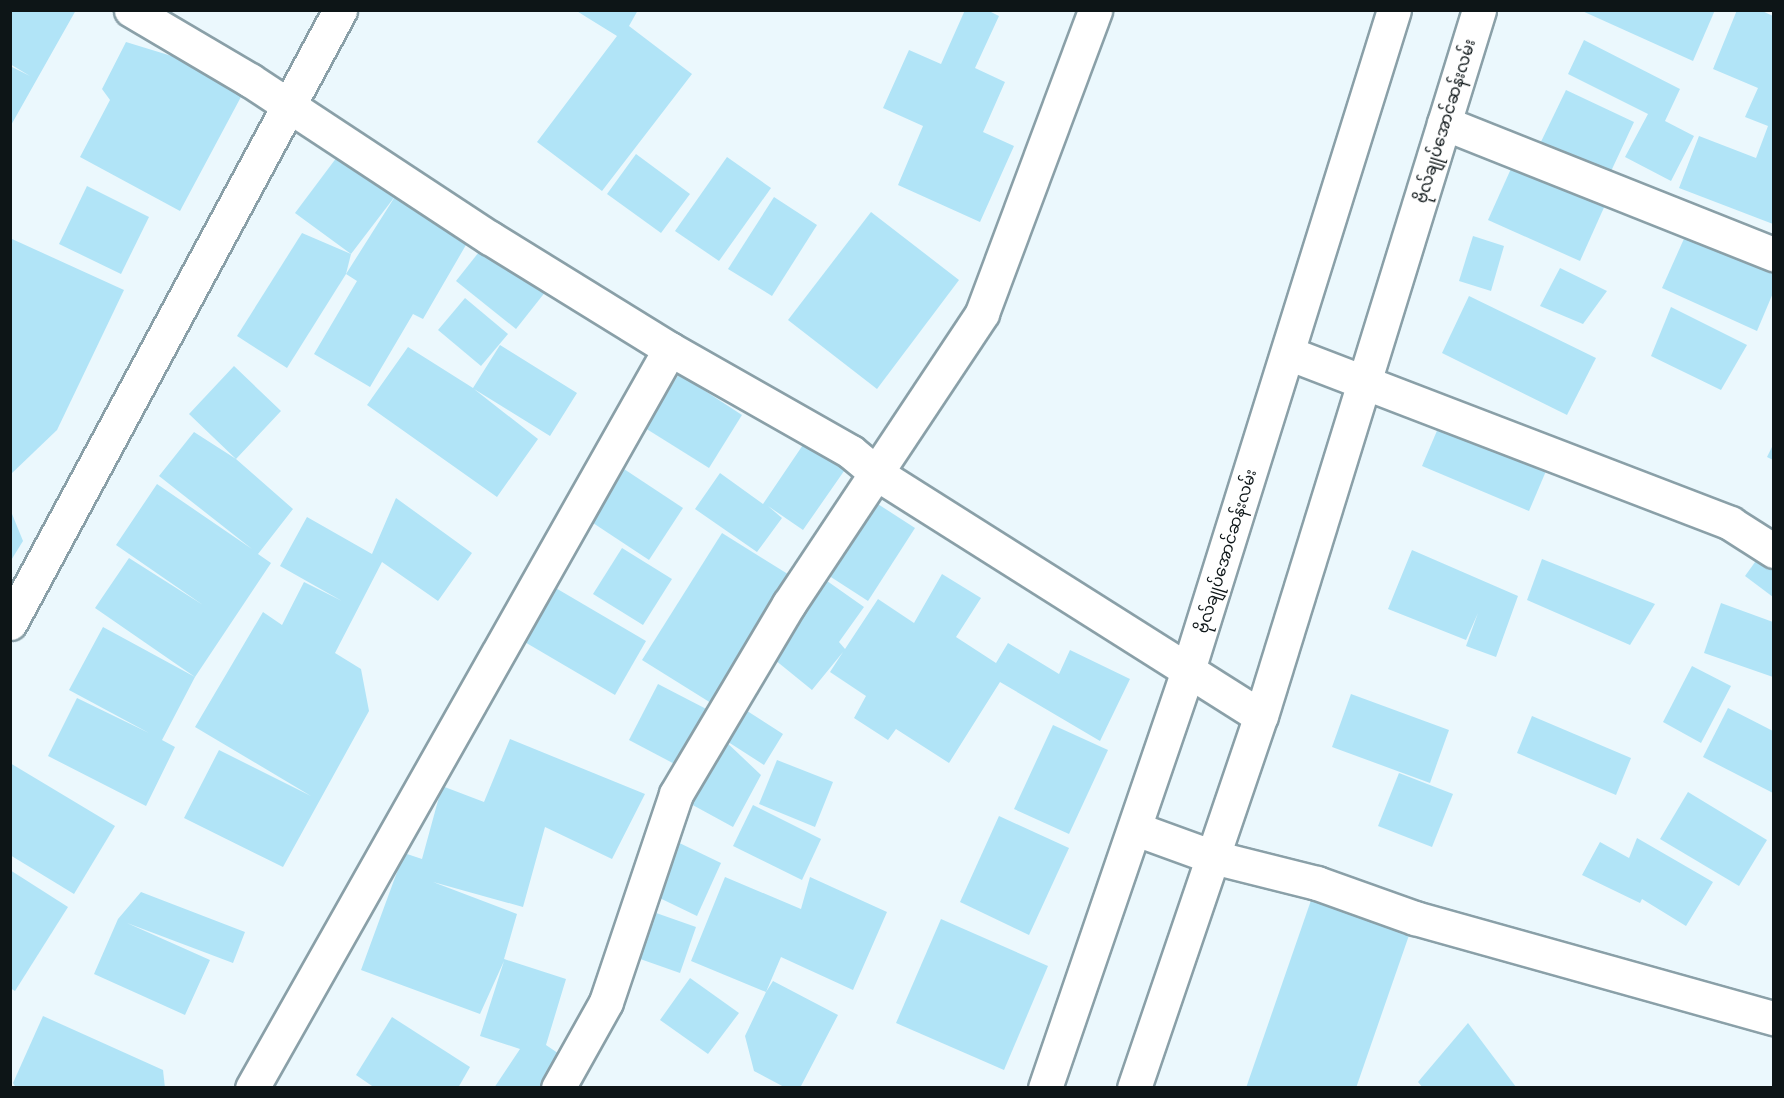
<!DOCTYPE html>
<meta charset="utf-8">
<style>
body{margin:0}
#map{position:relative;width:1784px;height:1098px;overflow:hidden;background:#ebf8fd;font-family:Mulish,"Noto Sans Myanmar",sans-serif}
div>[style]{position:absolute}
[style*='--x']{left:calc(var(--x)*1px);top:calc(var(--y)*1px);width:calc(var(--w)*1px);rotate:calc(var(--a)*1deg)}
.building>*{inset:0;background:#b1e4f7}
.roads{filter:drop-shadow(2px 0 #8aa0a8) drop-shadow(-2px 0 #8aa0a8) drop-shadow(0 2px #8aa0a8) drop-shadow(0 -2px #8aa0a8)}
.street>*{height:33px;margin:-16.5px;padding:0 16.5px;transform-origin:16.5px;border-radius:16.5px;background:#fff}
.highway>*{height:33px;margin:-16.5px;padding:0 16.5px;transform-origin:16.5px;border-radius:16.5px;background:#fff}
span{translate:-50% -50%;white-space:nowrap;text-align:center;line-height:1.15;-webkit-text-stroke:4.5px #fff;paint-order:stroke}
.street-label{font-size:16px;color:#0d1517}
.frame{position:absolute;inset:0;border:12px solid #0d1517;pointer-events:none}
</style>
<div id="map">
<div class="building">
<div style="clip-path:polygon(10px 10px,76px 10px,10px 127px,10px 66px,30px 76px,10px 64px)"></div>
<div style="clip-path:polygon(575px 10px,638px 10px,629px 26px,692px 74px,602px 191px,537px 142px,617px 36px)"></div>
<div style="clip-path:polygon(965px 10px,987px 10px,999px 16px,975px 68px,1005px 82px,983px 132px,1014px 146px,980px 222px,898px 185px,923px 126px,883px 108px,909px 50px,941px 64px)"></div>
<div style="clip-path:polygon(1580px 10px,1715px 10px,1693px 61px)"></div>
<div style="clip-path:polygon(1737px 10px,1760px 10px,1773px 16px,1773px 224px,1679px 188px,1699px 136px,1756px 158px,1768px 126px,1745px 117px,1758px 88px,1713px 69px)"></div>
<div style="clip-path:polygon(1584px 40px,1680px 89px,1665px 121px,1694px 136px,1671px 181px,1625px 157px,1648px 114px,1568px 74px)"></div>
<div style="clip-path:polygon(126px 42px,250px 80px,180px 211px,80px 157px,110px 100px,102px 89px)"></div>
<div style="clip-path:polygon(1566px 90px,1634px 122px,1606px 182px,1537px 150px)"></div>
<div style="clip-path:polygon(343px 149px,470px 238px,423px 319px,413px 314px,370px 387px,314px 354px,357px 281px,346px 274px,396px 195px,351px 254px,295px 213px)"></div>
<div style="clip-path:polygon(636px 154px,690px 194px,661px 233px,607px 194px)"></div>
<div style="clip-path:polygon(727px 157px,771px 188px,719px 261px,675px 231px)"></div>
<div style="clip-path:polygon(1514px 162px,1606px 203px,1580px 261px,1488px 220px)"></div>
<div style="clip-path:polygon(87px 186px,149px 217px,121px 274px,59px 244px)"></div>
<div style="clip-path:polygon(774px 197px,817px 225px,772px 296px,728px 269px)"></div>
<div style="clip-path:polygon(871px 212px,959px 280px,877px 389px,788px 320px)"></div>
<div style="clip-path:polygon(1687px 232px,1773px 271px,1773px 293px,1757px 331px,1662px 288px)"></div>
<div style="clip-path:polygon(302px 233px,351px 254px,346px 274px,287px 368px,237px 336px)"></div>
<div style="clip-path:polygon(1473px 236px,1504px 246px,1491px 291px,1459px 281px)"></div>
<div style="clip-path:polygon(490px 238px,550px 286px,516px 329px,456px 281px)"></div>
<div style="clip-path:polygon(12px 239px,124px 290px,57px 430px,10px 475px)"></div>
<div style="clip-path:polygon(1560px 268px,1607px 291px,1583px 324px,1540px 306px)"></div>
<div style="clip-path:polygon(1469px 296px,1596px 358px,1567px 415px,1442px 353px)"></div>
<div style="clip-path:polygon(465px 298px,508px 334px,481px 366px,438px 330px)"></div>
<div style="clip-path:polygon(1671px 307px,1747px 345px,1721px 390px,1651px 356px)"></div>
<div style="clip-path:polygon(500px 345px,577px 393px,550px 436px,474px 389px,538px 439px,497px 497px,367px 405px,408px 347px,473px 388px)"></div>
<div style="clip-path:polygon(234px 366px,281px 411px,236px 459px,293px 509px,258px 554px,271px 563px,195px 677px,162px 740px,175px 747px,146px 806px,48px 756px,77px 698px,149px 733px,69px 690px,103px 627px,195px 677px,95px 608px,129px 558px,203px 605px,116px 545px,157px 484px,252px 549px,159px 476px,194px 432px,236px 459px,189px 414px)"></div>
<div style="clip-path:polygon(679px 374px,742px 415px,709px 468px,645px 428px)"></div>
<div style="clip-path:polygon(1442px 419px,1549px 464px,1529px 511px,1422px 466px)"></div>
<div style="clip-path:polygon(811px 433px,851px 461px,803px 530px,768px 506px,782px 518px,757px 552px,695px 509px,720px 473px,763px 504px)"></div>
<div style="clip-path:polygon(1773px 445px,1773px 460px,1767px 457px)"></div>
<div style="clip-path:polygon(624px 469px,683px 508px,649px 560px,590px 521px)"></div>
<div style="clip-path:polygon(867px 497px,915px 528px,868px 601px,820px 570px)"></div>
<div style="clip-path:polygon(396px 498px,472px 553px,438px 601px,382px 562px,335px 653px,361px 669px,369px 711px,283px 867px,184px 818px,219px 750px,311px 796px,195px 727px,263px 612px,282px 625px,304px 582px,342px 601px,280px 566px,307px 517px,372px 554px)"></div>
<div style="clip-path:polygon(10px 509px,23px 541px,10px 562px)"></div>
<div style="clip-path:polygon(722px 533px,791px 576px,711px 703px,642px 660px)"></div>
<div style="clip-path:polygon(622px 548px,672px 579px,643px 625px,593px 594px)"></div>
<div style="clip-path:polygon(1412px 550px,1518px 596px,1496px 657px,1466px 646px,1478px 613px,1466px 640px,1388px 609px)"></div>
<div style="clip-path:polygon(1763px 551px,1773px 558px,1773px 597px,1745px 576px)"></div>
<div style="clip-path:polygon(1542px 559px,1655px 604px,1630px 645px,1527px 600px)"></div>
<div style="clip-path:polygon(942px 574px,981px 598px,956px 637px,996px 663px,1008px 643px,1059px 674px,1070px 650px,1130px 679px,1100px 741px,1000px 682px,949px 763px,896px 729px,888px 740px,854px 718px,866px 696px,830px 672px,843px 652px,812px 690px,764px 651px,820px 576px,864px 607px,839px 642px,845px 649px,878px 599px,914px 623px)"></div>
<div style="clip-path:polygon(554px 587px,646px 641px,615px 695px,523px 641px)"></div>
<div style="clip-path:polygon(1721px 603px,1773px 622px,1773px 677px,1704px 653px)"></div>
<div style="clip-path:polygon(1692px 666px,1731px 686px,1701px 743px,1663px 722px)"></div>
<div style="clip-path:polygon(658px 684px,714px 713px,684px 769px,629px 740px)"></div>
<div style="clip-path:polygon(1351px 694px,1449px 730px,1430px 783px,1332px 747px)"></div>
<div style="clip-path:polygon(741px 707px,783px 734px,764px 765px,722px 738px,761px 775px,733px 827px,689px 803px,722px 738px)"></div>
<div style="clip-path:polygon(1728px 708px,1773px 731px,1773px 793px,1703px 757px)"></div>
<div style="clip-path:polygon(1532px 716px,1631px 758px,1616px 795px,1517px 753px)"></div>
<div style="clip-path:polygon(1053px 725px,1108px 750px,1069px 834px,1014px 809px)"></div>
<div style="clip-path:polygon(510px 739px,645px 794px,612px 859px,545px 827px,523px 907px,433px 882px,517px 914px,504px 959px,566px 979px,546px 1045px,568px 1060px,549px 1088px,494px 1088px,520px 1049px,480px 1036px,504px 961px,480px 1014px,361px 970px,404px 853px,422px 859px,442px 786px,484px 802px)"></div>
<div style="clip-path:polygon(777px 760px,833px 782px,815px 827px,759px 804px)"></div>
<div style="clip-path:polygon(10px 763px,115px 826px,74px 894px,10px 855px)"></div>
<div style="clip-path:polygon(1399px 773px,1453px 794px,1432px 847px,1378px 826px)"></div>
<div style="clip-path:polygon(1688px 792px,1767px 840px,1739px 886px,1660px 839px)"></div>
<div style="clip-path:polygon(753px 805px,821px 839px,802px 880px,733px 846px)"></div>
<div style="clip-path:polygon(999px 816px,1069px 848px,1029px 935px,960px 902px)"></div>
<div style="clip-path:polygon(669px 838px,721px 863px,697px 916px,645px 891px)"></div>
<div style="clip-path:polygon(1637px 838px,1713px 882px,1686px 926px,1642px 899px,1640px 903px,1582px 875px,1600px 842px,1629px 858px)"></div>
<div style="clip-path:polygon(10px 870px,68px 907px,15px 991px,10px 988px)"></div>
<div style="clip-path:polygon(725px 877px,801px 909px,810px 877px,887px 912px,853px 990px,781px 957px,766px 992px,773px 981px,838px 1015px,800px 1088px,786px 1088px,754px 1071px,745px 1036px,766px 992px,691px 961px)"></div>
<div style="clip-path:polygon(1317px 883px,1415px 918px,1356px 1088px,1246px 1088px)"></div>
<div style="clip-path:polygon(141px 892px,245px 932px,233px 963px,127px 923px,210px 960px,185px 1015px,94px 974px,118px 919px)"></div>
<div style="clip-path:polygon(642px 908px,696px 927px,680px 973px,626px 954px)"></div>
<div style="clip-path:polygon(941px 919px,1048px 966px,1004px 1070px,896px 1023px)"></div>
<div style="clip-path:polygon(690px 978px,739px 1013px,708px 1054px,660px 1020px)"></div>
<div style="clip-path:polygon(43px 1016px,163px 1070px,165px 1088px,16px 1088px,13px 1083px)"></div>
<div style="clip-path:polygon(392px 1017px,470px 1067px,458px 1088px,375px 1088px,356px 1075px)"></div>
<div style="clip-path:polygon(1468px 1023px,1516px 1087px,1515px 1088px,1423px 1088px,1418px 1082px)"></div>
</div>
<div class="roads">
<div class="street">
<div style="--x:131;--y:10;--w:138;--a:30.5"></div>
<div style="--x:250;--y:80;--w:287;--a:33.4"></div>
<div style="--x:490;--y:238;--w:211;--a:31.7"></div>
<div style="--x:670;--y:349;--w:208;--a:29.6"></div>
<div style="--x:851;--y:452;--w:33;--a:40"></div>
<div style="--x:876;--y:473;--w:455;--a:32.3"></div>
<div style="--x:1444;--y:123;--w:355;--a:21.7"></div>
<div style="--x:1288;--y:353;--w:474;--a:21"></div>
<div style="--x:1730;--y:523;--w:52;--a:32.5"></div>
<div style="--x:10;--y:623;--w:696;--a:-61.7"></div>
<div style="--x:1136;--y:829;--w:82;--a:20"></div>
<div style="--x:1213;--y:857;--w:107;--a:14"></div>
<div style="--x:1317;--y:883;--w:104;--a:19.7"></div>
<div style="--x:1415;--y:918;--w:373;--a:15.6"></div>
<div style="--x:252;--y:1088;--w:849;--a:-60.51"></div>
<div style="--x:558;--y:1088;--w:98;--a:-60.8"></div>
<div style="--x:606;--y:1002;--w:219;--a:-71.4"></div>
<div style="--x:676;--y:794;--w:221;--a:-59.3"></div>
<div style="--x:789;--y:604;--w:349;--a:-56.4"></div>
<div style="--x:982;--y:313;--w:323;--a:-69.5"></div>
</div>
<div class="highway">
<div style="--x:1045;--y:1088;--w:442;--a:-71.1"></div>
<div style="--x:1188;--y:670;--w:691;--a:-72.67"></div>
<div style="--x:1134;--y:1088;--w:393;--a:-71.2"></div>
<div style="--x:1261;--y:716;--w:739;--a:-72.84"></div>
</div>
</div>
<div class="street-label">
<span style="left:1445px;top:121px;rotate:-73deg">ဗိုလ်ချုပ်အောင်ဆန်းလမ်း</span>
<span style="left:1226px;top:551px;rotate:-73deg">ဗိုလ်ချုပ်အောင်ဆန်းလမ်း</span>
</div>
<div class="frame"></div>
</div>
